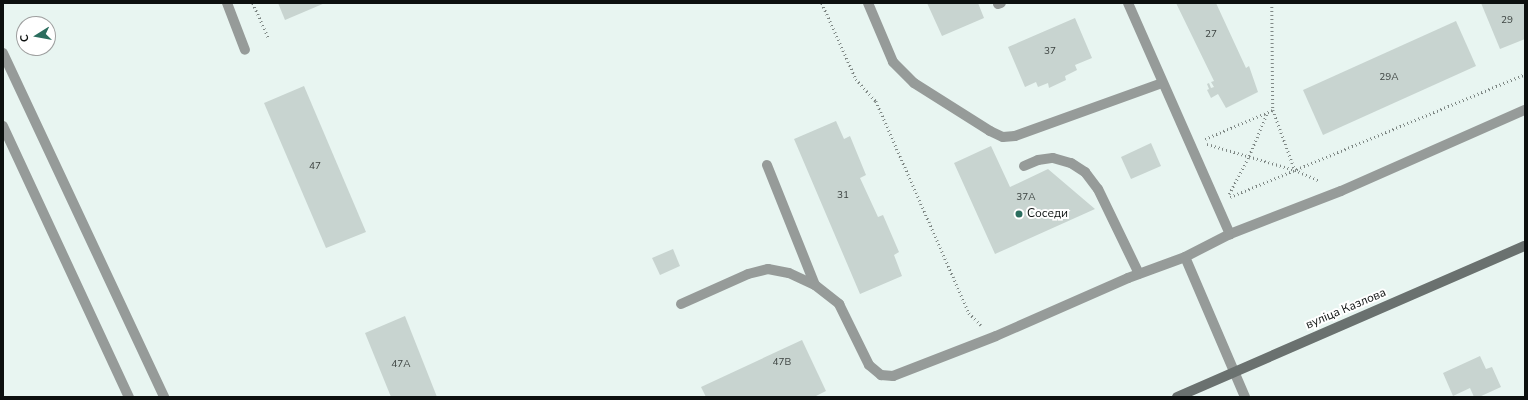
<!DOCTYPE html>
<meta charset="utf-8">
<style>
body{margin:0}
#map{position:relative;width:1528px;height:400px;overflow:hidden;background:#e8f5f1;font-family:"Nunito Sans",sans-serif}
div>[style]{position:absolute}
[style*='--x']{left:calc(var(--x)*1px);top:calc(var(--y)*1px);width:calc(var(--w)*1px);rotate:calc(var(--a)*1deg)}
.building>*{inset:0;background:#c8d4d0}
.path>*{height:2.5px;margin-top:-1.25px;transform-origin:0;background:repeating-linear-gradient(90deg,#7f8885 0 1px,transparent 0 4px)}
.lane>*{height:10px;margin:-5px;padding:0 5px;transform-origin:5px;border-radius:5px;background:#969b99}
.street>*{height:10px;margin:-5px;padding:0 5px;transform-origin:5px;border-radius:5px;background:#969b99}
.secondary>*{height:10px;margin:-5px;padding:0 5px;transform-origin:5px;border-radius:5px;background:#6a716f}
.dots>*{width:11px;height:11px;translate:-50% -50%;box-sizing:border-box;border:2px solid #fff;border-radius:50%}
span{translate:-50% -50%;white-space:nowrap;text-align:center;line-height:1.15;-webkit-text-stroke:4px #fff;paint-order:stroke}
.number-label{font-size:10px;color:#3b413f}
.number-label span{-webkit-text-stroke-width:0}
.poi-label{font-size:12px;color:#0c100f}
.left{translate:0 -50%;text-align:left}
.street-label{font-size:12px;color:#0c100f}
.frame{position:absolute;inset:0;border:4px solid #0c100f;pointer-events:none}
.north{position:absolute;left:16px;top:16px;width:40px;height:40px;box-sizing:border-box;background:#fff;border:1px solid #9e9f9f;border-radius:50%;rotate:259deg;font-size:11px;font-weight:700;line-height:16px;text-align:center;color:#0c100f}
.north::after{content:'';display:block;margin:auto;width:14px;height:18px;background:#2b6d5e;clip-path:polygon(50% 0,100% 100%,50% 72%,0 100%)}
</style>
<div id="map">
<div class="building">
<div style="clip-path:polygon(278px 3px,325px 3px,285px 20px)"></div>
<div style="clip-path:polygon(927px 3px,978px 3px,984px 18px,942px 36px)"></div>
<div style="clip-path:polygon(1176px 3px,1216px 3px,1246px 68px,1249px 66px,1258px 92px,1226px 108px,1218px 94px,1211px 98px,1207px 90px,1209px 89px,1207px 84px,1209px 83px,1211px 88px,1214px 87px,1211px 82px,1214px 81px)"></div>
<div style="clip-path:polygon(1481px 3px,1525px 3px,1525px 39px,1500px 49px)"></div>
<div style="clip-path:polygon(1075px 18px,1092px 58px,1075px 65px,1077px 70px,1065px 76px,1066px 80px,1049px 88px,1048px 83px,1038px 87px,1036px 82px,1025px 87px,1008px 47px)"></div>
<div style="clip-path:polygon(1456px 21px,1476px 66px,1323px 135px,1303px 90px)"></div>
<div style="clip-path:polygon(304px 86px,366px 232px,326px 248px,264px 103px)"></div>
<div style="clip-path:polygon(836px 121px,844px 139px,850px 136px,866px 175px,860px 178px,878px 217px,883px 215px,899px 252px,894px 255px,902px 276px,860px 294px,794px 139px)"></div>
<div style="clip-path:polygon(1151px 143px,1161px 166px,1131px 179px,1121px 157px)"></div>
<div style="clip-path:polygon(991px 146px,1010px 187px,1048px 169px,1095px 209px,995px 254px,954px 163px)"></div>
<div style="clip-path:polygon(673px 249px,680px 266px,660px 275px,652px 258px)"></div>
<div style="clip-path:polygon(405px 316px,437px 397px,391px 397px,365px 333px)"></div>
<div style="clip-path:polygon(802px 340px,826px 391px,814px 397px,706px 397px,701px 387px)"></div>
<div style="clip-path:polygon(1480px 356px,1486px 369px,1492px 367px,1501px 387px,1479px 397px,1474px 397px,1470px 388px,1453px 396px,1443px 373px)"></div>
</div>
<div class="path">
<div style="--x:253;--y:3;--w:39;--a:66"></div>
<div style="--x:822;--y:3;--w:83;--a:65.9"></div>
<div style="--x:856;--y:79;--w:30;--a:48"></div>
<div style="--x:876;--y:101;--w:232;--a:66.3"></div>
<div style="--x:969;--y:313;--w:17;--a:45"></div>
<div style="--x:1272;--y:3;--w:107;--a:89.5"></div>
<div style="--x:1205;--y:139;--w:74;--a:-23.1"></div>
<div style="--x:1273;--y:110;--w:64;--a:69.9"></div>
<div style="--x:1207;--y:144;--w:92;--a:16.5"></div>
<div style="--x:1295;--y:170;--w:27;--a:24"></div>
<div style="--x:1229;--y:194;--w:43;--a:-62.2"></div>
<div style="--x:1249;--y:156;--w:47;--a:-67.3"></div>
<div style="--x:1230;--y:197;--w:320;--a:-22.6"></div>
</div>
<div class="lane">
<div style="--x:227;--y:3;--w:50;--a:69"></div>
<div style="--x:868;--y:3;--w:64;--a:67"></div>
<div style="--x:893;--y:62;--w:30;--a:45"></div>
<div style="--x:914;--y:83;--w:90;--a:32.3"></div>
<div style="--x:990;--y:131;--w:14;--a:25"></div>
<div style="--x:1003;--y:137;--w:12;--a:-5"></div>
<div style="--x:1015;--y:136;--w:156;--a:-19.8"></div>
<div style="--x:1128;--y:3;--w:253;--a:66.2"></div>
<div style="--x:998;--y:4;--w:3;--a:-18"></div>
<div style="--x:767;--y:165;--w:129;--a:68.2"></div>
<div style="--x:1024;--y:166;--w:15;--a:-23"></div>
<div style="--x:1038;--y:160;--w:15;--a:-8"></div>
<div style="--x:1053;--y:158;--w:19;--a:16"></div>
<div style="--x:1071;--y:163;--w:17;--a:33"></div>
<div style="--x:1085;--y:172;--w:21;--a:53"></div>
<div style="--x:1098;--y:189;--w:94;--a:64.2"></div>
<div style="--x:681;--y:304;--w:73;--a:-24.1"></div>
<div style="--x:748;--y:274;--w:21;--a:-14"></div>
<div style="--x:768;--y:269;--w:21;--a:11"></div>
<div style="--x:789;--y:273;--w:29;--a:25"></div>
<div style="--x:815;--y:285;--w:31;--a:38"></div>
<div style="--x:839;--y:304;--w:68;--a:63.8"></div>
<div style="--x:869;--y:365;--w:16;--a:40"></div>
<div style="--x:881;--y:375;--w:12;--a:5"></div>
<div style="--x:893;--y:376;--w:110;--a:-21.2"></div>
<div style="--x:996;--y:336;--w:144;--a:-23.7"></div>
<div style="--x:1128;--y:278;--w:61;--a:-20.2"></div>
<div style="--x:1245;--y:397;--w:152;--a:-113.2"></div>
<div style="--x:1185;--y:257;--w:51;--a:-27.1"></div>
<div style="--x:1230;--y:234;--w:119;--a:-21.2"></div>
<div style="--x:1341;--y:191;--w:201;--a:-23.8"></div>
</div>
<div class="street">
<div style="--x:3;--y:53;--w:380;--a:64.9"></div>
<div style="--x:3;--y:126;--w:299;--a:65.1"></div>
</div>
<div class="secondary">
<div style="--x:1177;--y:397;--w:379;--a:-23.5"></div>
</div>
<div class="dots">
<div style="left:1019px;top:214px;background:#2b6d5e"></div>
</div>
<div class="number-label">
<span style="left:1507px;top:21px">29</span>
<span style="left:1211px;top:35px">27</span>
<span style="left:1050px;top:52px">37</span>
<span style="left:1389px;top:78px">29А</span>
<span style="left:315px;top:167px">47</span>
<span style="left:843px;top:196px">31</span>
<span style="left:1026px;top:198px">37А</span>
<span style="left:782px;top:363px">47В</span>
<span style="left:401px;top:365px">47А</span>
</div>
<div class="poi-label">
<span class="left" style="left:1027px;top:214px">Соседи</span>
</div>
<div class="street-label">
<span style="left:1346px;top:309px;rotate:-23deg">вуліца Казлова</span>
</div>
<div class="frame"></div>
<div class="north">С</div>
</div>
